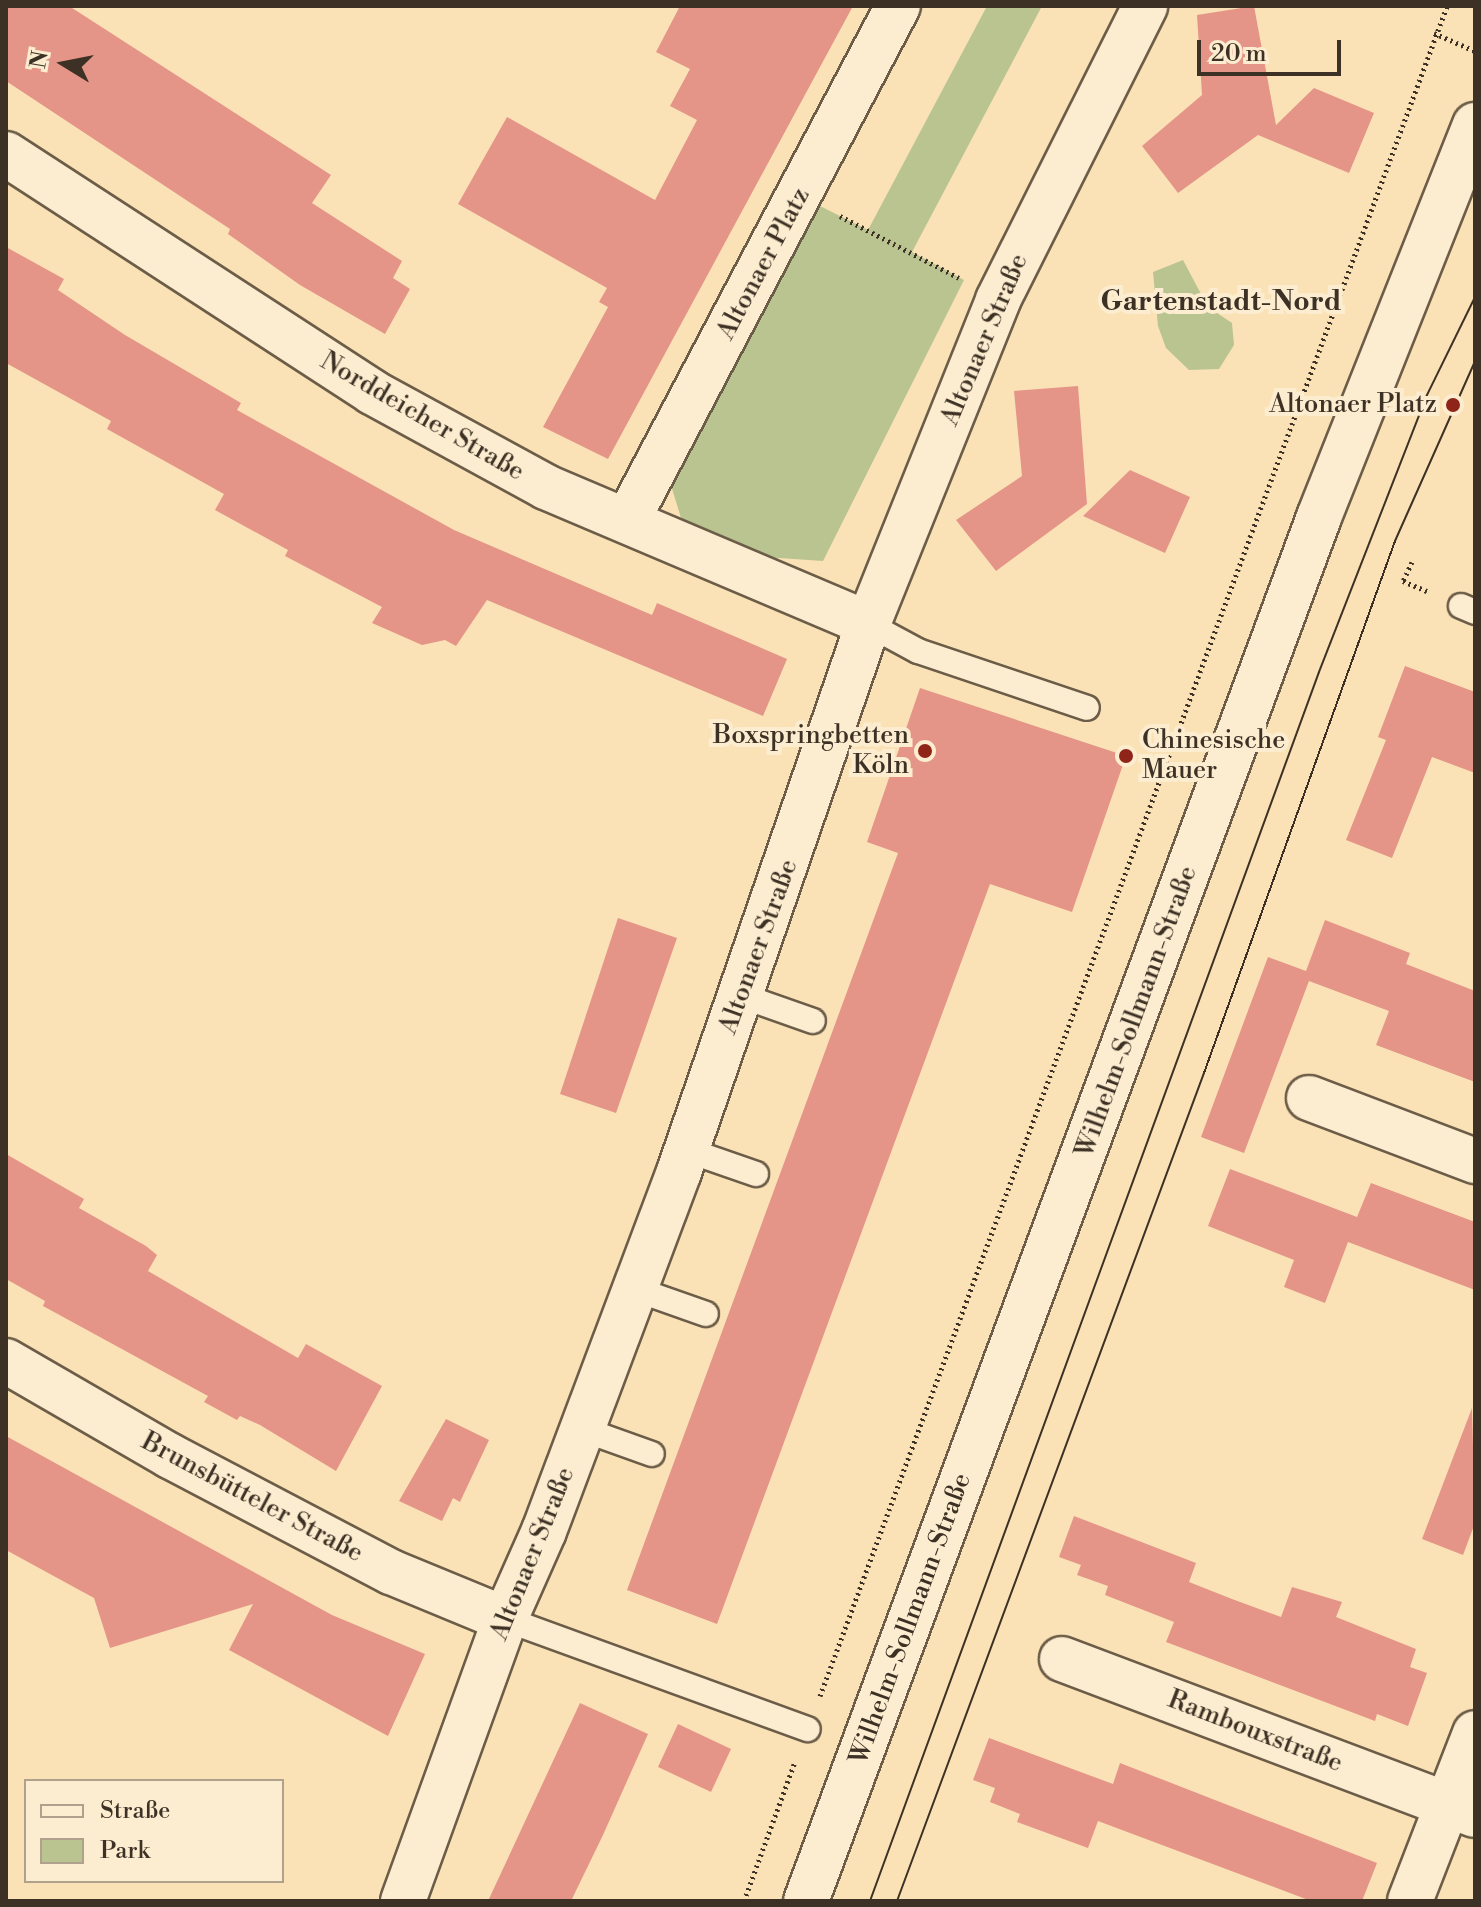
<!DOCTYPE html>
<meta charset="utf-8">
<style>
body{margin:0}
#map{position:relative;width:1481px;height:1907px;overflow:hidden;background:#fae2b6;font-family:"Libre Bodoni",serif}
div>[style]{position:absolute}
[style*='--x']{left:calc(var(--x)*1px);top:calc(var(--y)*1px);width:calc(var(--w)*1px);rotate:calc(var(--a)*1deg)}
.green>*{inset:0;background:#bac491}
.building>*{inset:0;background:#e59588}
.path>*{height:5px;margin-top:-2.5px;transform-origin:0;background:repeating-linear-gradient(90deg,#3c3124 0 2px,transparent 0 6px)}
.roads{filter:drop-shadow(2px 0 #6c5d48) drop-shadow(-2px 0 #6c5d48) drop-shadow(0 2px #6c5d48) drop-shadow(0 -2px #6c5d48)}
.service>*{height:24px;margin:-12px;padding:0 12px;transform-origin:12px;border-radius:12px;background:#fcecd0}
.minor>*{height:44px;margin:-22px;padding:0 22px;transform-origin:22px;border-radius:22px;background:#fcecd0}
.tertiary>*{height:44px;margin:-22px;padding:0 22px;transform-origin:22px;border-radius:22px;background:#fcecd0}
.tram>*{height:2px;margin:-1px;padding:0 1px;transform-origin:1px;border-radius:1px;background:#3c3124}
.dots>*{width:22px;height:22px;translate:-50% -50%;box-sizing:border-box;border:4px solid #fcecd0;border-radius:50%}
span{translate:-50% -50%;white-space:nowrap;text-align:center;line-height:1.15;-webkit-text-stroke:8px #fcecd0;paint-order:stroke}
.street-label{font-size:26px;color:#3c3124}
.poi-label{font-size:26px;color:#3c3124}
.right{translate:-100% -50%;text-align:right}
.left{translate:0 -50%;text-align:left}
.neighbourhood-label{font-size:28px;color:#3c3124;font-weight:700}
.frame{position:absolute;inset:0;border:8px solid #3c3124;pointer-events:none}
.legend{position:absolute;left:24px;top:1779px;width:260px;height:104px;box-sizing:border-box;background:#fcecd0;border:2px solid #afa18b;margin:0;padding:10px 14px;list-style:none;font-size:24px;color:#3c3124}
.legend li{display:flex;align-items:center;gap:16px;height:40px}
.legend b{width:40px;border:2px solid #afa18b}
.north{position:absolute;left:24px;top:24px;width:80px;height:80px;-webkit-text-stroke:6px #fcecd0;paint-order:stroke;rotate:280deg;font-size:22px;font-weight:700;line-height:32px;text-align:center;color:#3c3124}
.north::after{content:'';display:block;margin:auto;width:28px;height:36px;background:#3c3124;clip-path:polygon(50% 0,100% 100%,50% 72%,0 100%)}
.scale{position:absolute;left:1197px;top:40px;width:144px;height:36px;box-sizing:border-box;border:4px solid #3c3124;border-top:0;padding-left:10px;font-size:24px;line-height:28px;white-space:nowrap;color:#3c3124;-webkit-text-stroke:6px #fcecd0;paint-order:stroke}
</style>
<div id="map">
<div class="green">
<div style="clip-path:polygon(987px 6px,1042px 6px,912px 252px,964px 280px,823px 561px,764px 557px,681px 518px,670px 482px,816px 204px,868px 230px)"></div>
<div style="clip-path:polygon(1183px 260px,1208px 307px,1232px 323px,1234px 345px,1219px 369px,1189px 370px,1166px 348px,1158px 326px,1153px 272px)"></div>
</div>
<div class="building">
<div style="clip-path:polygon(6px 6px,69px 6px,331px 175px,312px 203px,402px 261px,393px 278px,410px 289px,385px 334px,300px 285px,228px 234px,230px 229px,6px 81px)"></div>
<div style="clip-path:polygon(680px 6px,853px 6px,608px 459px,543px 427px,608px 307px,599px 302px,607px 288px,458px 204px,507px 117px,655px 200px,697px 120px,670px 106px,690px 69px,656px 52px)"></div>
<div style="clip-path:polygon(1254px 6px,1276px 125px,1314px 88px,1374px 113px,1349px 173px,1258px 135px,1178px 193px,1142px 146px,1202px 95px,1197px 15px)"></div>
<div style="clip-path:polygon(6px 247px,64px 279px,58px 290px,125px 335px,241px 403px,237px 410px,454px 530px,652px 615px,657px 603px,787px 659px,763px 716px,487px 600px,456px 646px,445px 640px,422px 645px,372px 623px,382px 607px,285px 556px,288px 550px,215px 510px,224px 494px,107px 429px,111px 421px,6px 363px)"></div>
<div style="clip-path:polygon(1078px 386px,1087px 504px,996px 571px,956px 520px,1022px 476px,1014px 391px)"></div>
<div style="clip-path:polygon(1130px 470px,1190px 497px,1165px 553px,1083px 516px)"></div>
<div style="clip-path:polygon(1405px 666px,1475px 692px,1475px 773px,1432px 757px,1392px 858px,1346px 840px,1386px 740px,1378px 737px)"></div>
<div style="clip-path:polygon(920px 688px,1126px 756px,1072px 912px,990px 884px,717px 1624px,627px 1590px,898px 853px,867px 842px)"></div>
<div style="clip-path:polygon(618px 918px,677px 938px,616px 1113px,560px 1094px)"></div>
<div style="clip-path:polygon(1325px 920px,1410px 953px,1406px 964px,1475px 991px,1475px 1082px,1376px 1045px,1389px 1011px,1309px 981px,1244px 1153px,1201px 1137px,1268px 957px,1306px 971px)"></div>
<div style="clip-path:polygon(6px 1154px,84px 1199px,79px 1208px,146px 1246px,157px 1255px,148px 1271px,298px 1358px,306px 1344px,382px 1386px,336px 1471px,260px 1425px,240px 1416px,237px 1420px,204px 1402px,208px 1396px,43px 1306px,45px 1301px,6px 1279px)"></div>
<div style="clip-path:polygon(1230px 1169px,1357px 1217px,1371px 1183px,1475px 1222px,1475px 1290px,1348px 1242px,1325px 1303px,1284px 1287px,1294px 1260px,1208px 1226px)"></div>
<div style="clip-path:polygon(1472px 1408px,1475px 1523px,1463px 1555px,1422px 1539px)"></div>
<div style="clip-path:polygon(446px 1419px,489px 1440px,460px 1502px,453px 1498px,442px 1521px,399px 1501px)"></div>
<div style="clip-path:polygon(6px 1436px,332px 1615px,425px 1654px,388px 1736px,229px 1650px,253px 1604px,110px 1648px,94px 1598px,6px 1550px)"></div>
<div style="clip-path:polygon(1074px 1516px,1196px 1563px,1189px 1582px,1232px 1599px,1281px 1617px,1292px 1587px,1342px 1602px,1336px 1617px,1416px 1649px,1410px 1667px,1427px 1673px,1408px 1726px,1377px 1714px,1375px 1721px,1166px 1642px,1174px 1622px,1105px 1595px,1108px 1586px,1077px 1575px,1081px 1565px,1059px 1557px)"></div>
<div style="clip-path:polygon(580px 1703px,648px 1734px,603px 1835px,571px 1901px,488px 1901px)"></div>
<div style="clip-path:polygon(678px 1724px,731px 1749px,711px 1792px,658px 1767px)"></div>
<div style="clip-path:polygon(989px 1738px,1113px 1784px,1120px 1763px,1377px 1863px,1362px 1901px,1311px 1901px,1098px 1821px,1088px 1848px,1017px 1822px,1020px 1814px,990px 1802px,995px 1788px,973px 1780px)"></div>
</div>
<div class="path">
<div style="--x:1434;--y:33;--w:45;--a:23.7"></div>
<div style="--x:840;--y:216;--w:134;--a:27.5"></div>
<div style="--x:1412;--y:562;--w:21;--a:115"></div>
<div style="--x:1403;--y:581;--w:26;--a:23"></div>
<div style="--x:820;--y:1696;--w:1803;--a:-69.64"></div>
<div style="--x:744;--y:1901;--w:148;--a:-69.9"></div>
</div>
<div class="roads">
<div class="service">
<div style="--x:1461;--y:606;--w:15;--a:23"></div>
<div style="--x:868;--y:624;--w:57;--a:28.4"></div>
<div style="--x:918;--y:651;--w:178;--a:18.6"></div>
<div style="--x:742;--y:996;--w:75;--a:19.4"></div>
<div style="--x:687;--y:1150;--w:73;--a:19.2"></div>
<div style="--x:635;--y:1289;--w:75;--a:19.4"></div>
<div style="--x:582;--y:1429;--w:74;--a:19.7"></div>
<div style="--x:505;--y:1619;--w:322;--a:20"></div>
</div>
<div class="minor">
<div style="--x:6;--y:154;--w:437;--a:33"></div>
<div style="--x:372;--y:392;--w:198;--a:28.6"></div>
<div style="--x:546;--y:487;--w:350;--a:23"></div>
<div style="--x:627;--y:521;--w:582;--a:-62.25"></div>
<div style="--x:1309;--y:1098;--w:178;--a:20.8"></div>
<div style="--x:6;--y:1361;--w:190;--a:30.1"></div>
<div style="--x:170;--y:1456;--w:250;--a:27.7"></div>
<div style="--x:391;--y:1572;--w:123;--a:22.4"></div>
<div style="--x:1062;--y:1659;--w:441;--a:20.7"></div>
<div style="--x:403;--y:1901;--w:300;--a:-70.1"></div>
<div style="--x:505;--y:1619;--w:96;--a:-66.1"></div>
<div style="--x:544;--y:1531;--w:384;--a:-69.4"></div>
<div style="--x:679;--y:1172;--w:580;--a:-70.97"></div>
<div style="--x:868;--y:624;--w:349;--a:-68.1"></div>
<div style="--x:998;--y:300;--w:329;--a:-63.4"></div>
<div style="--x:1410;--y:1901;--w:180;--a:-68.8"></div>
</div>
<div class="tertiary">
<div style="--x:806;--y:1901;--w:1476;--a:-69.66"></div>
<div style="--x:1319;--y:517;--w:422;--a:-68.3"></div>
</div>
</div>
<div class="tram">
<div style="--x:870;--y:1901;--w:1308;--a:-69.93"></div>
<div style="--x:1319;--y:672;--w:297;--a:-68.7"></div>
<div style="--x:1427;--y:395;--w:109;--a:-63.9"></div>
<div style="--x:897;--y:1901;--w:883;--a:-69.66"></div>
<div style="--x:1204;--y:1073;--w:565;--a:-70.25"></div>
<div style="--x:1395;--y:541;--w:197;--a:-66"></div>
</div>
<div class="dots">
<div style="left:1453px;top:405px;background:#8f2418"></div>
<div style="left:925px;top:751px;background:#8f2418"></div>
<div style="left:1126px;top:756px;background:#8f2418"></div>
</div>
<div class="street-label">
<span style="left:764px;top:264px;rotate:-62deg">Altonaer Platz</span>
<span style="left:985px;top:340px;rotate:-67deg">Altonaer Straße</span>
<span style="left:422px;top:417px;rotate:30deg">Norddeicher Straße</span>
<span style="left:759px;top:947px;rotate:-70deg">Altonaer Straße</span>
<span style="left:1137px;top:1012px;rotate:-70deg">Wilhelm-Sollmann-Straße</span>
<span style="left:252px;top:1498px;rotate:28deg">Brunsbütteler Straße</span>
<span style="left:533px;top:1554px;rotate:-68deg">Altonaer Straße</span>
<span style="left:911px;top:1619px;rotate:-70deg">Wilhelm-Sollmann-Straße</span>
<span style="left:1255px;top:1732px;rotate:21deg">Rambouxstraße</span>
</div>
<div class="poi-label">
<span class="right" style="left:1437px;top:405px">Altonaer Platz</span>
<span class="right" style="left:909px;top:751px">Boxspringbetten<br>Köln</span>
<span class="left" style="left:1142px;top:756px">Chinesische<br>Mauer</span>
</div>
<div class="neighbourhood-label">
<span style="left:1221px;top:302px">Gartenstadt-Nord</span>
</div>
<div class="frame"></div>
<ul class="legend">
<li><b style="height:10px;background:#fcecd0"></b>Straße</li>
<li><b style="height:22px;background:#bac491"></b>Park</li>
</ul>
<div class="north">N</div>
<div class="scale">20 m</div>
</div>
